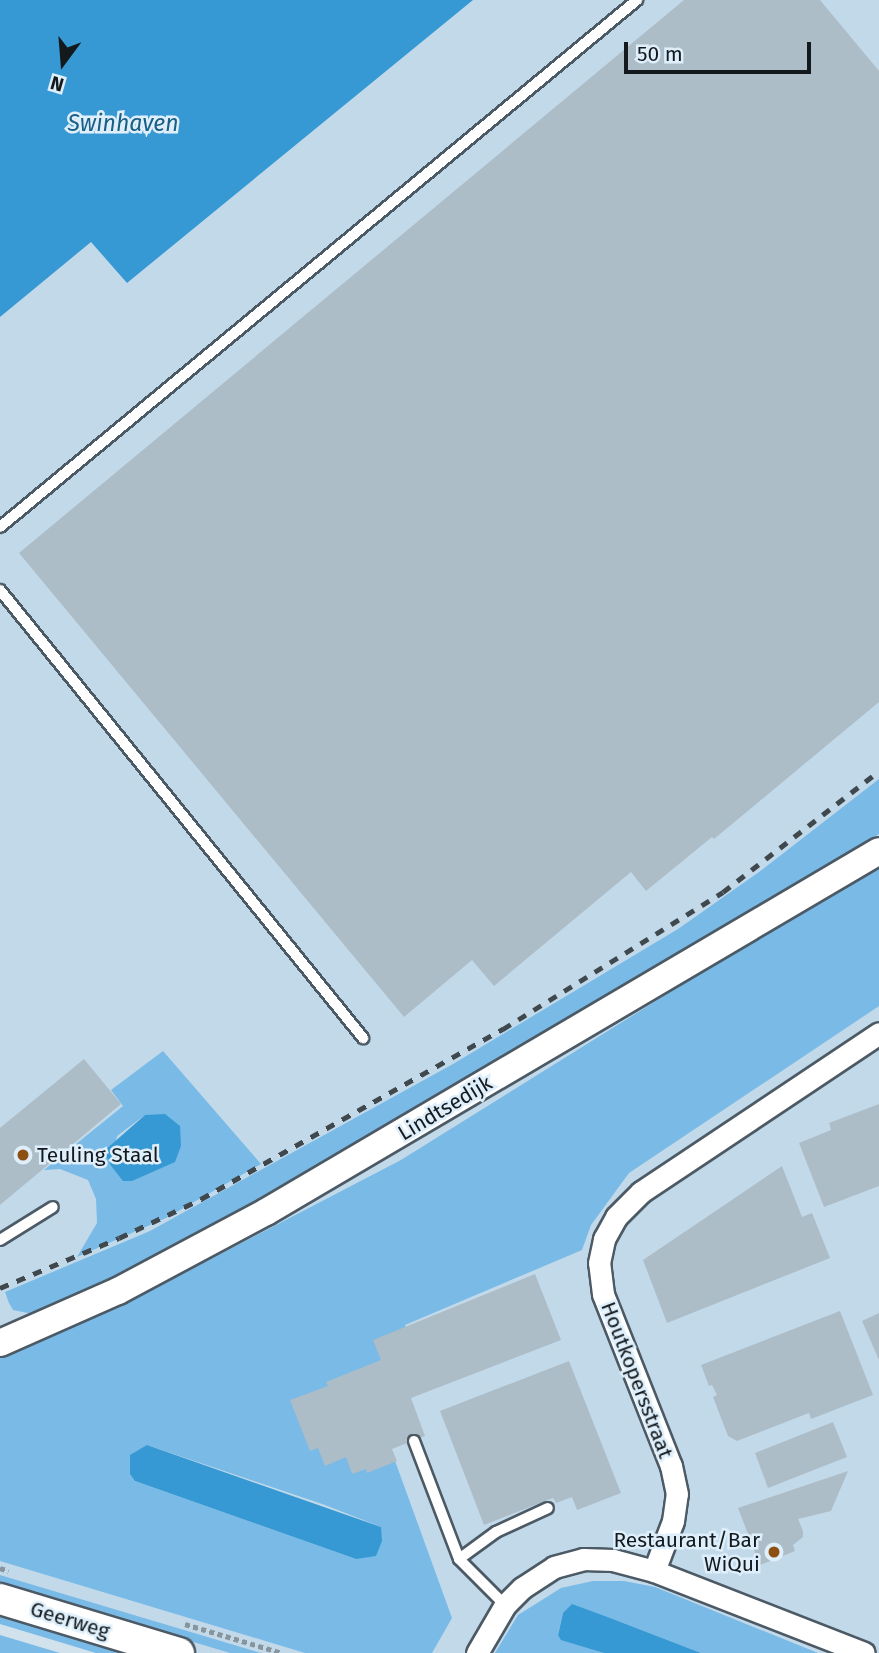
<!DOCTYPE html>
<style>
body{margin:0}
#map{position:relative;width:879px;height:1653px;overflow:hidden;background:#d1e2ed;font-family:"Fira Sans",sans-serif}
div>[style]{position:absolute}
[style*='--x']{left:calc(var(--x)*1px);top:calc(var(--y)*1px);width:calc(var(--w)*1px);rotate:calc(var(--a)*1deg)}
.built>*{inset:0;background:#c2d9ea}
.green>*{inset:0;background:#79bae6}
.water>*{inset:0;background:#3799d3}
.building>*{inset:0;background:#adbdc8}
.path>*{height:4.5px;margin-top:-2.25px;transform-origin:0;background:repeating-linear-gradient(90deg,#88959d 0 5px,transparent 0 8.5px)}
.roads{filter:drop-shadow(2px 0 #4c5a65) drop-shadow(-2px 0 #4c5a65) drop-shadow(0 2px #4c5a65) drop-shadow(0 -2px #4c5a65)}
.service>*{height:10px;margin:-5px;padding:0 5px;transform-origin:5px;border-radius:5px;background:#fff}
.minor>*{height:21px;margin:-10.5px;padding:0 10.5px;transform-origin:10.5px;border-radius:10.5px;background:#fff}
.tertiary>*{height:26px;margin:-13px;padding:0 13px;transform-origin:13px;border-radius:13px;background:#fff}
.secondary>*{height:30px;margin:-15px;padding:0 15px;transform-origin:15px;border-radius:15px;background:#fff}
.rail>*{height:5px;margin-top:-2.5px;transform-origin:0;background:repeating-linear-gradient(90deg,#3f484d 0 9px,transparent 0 18px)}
.dots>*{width:19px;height:19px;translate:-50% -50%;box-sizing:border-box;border:4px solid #deeffb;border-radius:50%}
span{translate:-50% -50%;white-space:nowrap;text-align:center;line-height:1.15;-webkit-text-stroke:5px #deeffb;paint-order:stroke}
.street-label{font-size:21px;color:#13191d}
.poi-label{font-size:21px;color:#13191d}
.left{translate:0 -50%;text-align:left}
.right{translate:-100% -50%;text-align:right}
.water-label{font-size:23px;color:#185e85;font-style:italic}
.north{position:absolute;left:28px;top:28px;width:70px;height:70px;-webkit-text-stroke:5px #deeffb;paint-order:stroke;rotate:196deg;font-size:19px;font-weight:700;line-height:28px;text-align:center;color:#13191d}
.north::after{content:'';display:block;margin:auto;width:24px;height:32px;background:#13191d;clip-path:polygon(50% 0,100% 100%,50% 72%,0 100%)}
.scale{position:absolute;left:624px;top:42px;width:187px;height:32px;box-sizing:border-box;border:4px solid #13191d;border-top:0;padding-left:9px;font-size:21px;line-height:24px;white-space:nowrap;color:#13191d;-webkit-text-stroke:5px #deeffb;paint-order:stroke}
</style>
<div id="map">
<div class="built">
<div style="clip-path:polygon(0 0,879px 0,879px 1653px,147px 1653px,0 1609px)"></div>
</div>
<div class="green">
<div style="clip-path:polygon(879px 779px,879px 834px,571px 1022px,141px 1269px,33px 1314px,13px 1310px,9px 1303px,5px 1292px,150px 1231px,453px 1064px,678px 929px,759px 872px)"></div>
<div style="clip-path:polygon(evenodd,879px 869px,879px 1006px,629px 1173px,591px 1225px,582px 1250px,405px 1325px,414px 1347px,390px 1447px,452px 1618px,432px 1653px,305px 1653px,0 1561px,0 1351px,163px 1284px,401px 1160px,736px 951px,879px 869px,147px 1445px,325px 1505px,381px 1527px,356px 1559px,135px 1481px,147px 1445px)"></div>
<div style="clip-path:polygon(evenodd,163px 1051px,261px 1164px,166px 1218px,77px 1257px,97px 1223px,96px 1199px,88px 1180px,60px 1169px,44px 1170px,123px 1106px,111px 1090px,163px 1051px,145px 1115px,132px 1181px,123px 1180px,111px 1166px,117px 1136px,145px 1115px)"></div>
<div style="clip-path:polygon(0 1575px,261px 1653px,230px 1653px,0 1584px)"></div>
<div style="clip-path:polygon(593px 1581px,624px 1581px,655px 1587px,818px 1653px,701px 1653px,618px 1621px,563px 1613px,558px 1634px,604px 1653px,495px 1653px,518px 1615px,561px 1588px)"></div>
<div style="clip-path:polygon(0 1613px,133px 1653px,96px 1653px,0 1624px)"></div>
<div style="clip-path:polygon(0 1635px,60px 1653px,0 1653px)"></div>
</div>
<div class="water">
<div style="clip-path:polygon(0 0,473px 0,127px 283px,91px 242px,0 317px)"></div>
<div style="clip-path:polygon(165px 1114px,180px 1126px,181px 1146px,175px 1162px,132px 1181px,123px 1181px,111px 1166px,104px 1151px,145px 1115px)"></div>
<div style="clip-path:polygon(147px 1445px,381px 1527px,382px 1541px,376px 1556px,356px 1559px,135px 1481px,130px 1474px,130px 1455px)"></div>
<div style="clip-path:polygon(572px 1604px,618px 1621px,701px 1653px,604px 1653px,561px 1640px,558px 1635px,563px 1613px)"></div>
</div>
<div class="building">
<div style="clip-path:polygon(684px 0,820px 0,879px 71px,879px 702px,714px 839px,712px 837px,646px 891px,631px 872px,494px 986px,472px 960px,404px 1017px,19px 553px)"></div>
<div style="clip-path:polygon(84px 1059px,121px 1104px,0 1205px,0 1128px)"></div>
<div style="clip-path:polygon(879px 1104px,879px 1186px,824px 1207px,799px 1143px,831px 1130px,829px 1123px)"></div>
<div style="clip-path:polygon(782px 1166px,802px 1217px,812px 1213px,830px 1258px,667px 1323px,643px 1260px)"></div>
<div style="clip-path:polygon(535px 1274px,561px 1340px,411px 1398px,425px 1436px,392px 1449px,397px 1461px,367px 1473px,366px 1469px,352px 1474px,346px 1457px,325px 1466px,318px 1448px,310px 1451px,290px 1400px,328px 1386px,326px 1382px,381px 1360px,373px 1340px)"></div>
<div style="clip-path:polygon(840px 1311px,873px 1395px,811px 1419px,809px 1413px,737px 1441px,728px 1436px,713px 1397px,717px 1395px,712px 1385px,709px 1386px,701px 1365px)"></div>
<div style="clip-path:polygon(879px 1313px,879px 1360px,862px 1321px)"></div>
<div style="clip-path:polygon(569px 1361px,621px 1493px,577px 1510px,572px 1497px,556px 1503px,553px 1498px,484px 1525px,440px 1411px)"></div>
<div style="clip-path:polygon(833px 1422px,847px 1457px,768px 1488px,755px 1453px)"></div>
<div style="clip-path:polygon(848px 1471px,831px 1511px,798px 1519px,803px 1531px,803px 1537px,793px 1545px,795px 1551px,760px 1565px,738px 1508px)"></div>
</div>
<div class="path">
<div style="--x:0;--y:1568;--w:9;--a:18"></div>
<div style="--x:185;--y:1624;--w:101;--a:16.6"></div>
</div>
<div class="roads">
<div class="service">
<div style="--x:0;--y:527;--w:827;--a:-39.6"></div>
<div style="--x:0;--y:590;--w:577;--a:50.98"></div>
<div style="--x:0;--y:1240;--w:62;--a:-31.9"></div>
<div style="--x:414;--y:1441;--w:126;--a:69.1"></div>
<div style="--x:459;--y:1559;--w:65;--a:45"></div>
<div style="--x:459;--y:1559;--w:46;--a:-36.1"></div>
<div style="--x:496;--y:1532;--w:57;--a:-24.8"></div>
</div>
<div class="minor">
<div style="--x:654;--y:1571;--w:53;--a:-69.2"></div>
<div style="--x:673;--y:1521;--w:27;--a:-82"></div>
<div style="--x:677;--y:1494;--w:29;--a:-102"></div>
<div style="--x:671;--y:1466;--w:185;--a:-111.6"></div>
<div style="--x:603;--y:1294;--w:31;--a:-97"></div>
<div style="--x:599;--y:1263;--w:25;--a:-78"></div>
<div style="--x:604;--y:1239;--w:25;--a:-61"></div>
<div style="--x:616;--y:1217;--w:35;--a:-45"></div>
<div style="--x:641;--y:1192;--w:286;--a:-33.7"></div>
<div style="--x:477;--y:1653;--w:56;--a:-59.7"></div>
<div style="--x:505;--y:1605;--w:24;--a:-45"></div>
<div style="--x:522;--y:1588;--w:38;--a:-33"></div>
<div style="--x:554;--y:1567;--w:30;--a:-15"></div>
<div style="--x:583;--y:1559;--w:30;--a:2"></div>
<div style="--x:613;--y:1560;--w:42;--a:15"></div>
<div style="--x:654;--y:1571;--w:225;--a:21.3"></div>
</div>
<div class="tertiary">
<div style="--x:0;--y:1343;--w:129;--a:-23.8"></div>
<div style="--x:118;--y:1291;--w:168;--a:-28.1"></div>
<div style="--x:266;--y:1212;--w:711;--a:-30.49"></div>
</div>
<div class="secondary">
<div style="--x:0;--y:1599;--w:187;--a:16.8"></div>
</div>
</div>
<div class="rail">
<div style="--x:0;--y:1288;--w:129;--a:-22.8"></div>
<div style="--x:119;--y:1238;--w:91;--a:-25.4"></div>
<div style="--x:201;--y:1199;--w:347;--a:-29.4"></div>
<div style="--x:503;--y:1029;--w:259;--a:-31.9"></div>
<div style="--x:723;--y:892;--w:197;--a:-37.8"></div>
</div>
<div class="dots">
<div style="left:23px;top:1155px;background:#8d4f12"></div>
<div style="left:774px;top:1552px;background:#8d4f12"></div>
</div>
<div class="street-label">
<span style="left:445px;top:1108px;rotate:-31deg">Lindtsedijk</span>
<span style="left:637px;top:1380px;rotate:69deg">Houtkopersstraat</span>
<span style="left:70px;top:1620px;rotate:17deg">Geerweg</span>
</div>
<div class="poi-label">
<span class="left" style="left:37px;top:1155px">Teuling Staal</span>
<span class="right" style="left:760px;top:1552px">Restaurant/Bar<br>WiQui</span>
</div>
<div class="water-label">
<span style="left:123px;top:123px">Swinhaven</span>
</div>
<div class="north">N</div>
<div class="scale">50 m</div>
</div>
